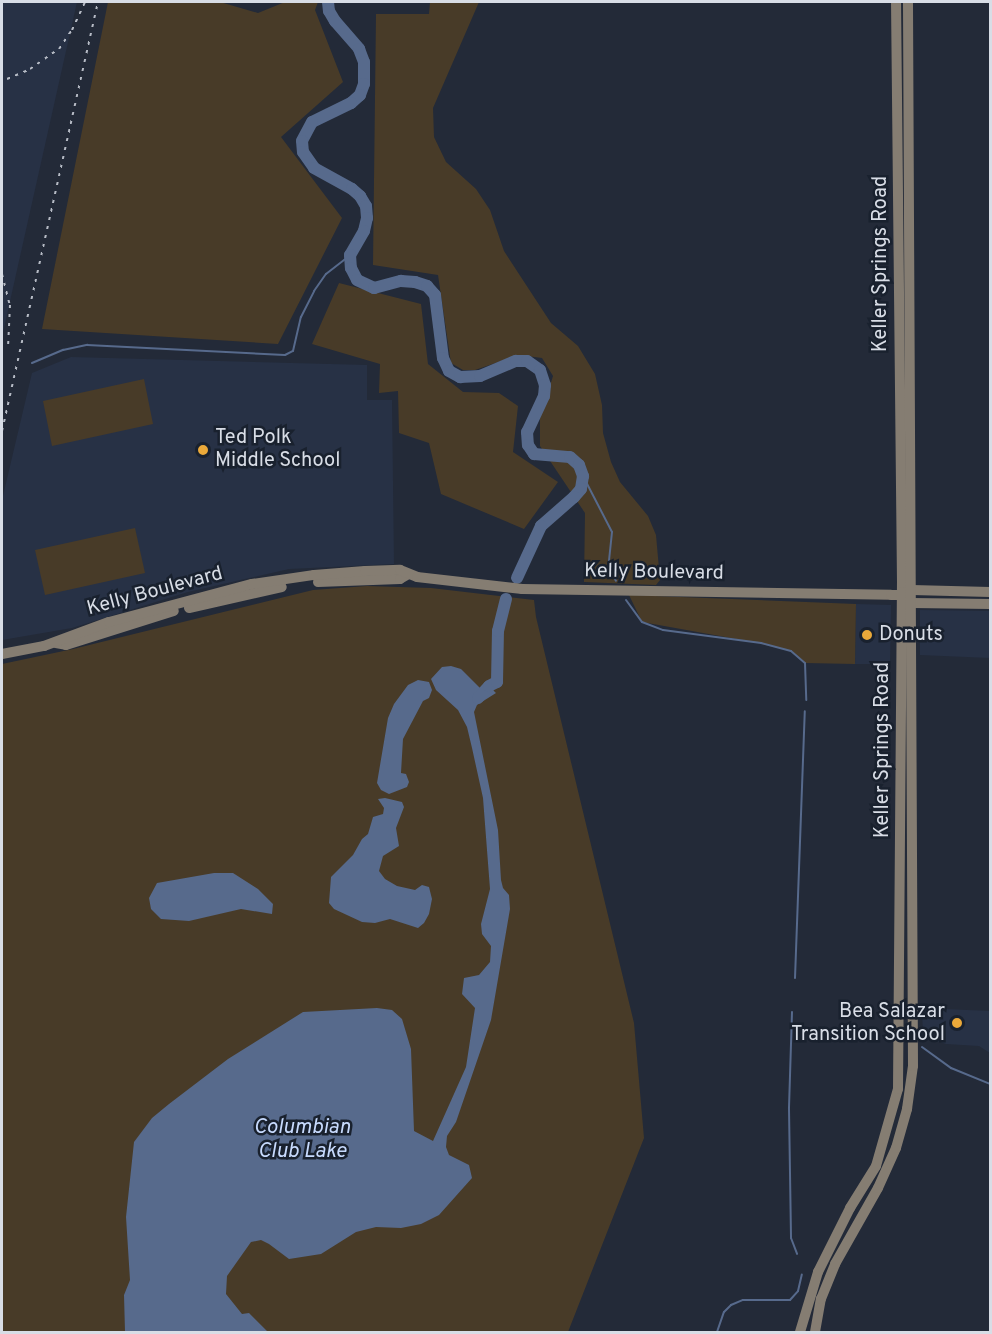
<!DOCTYPE html>
<style>
body{margin:0}
#map{position:relative;width:992px;height:1334px;overflow:hidden;background:#232a38;font-family:Overpass,sans-serif}
div>[style]{position:absolute}
[style*='--x']{left:calc(var(--x)*1px);top:calc(var(--y)*1px);width:calc(var(--w)*1px);rotate:calc(var(--a)*1deg)}
.built>*{inset:0;background:#273145}
.green>*{inset:0;background:#483b28}
.water>*{inset:0;background:#576a8c}
.stream>*{height:2px;margin:-1px;padding:0 1px;transform-origin:1px;border-radius:1px;background:#576a8c}
.river>*{height:12px;margin:-6px;padding:0 6px;transform-origin:6px;border-radius:6px;background:#576a8c}
.secondary>*{height:10px;margin:-5px;padding:0 5px;transform-origin:5px;border-radius:5px;background:#857d72}
.rail>*{height:2px;margin-top:-1px;transform-origin:0;background:repeating-linear-gradient(90deg,#b6bbc5 0 3px,transparent 0 9px)}
.dots>*{width:16px;height:16px;translate:-50% -50%;box-sizing:border-box;border:3px solid #19212e;border-radius:50%}
span{translate:-50% -50%;white-space:nowrap;text-align:center;line-height:1.15;-webkit-text-stroke:5px #19212e;paint-order:stroke}
.street-label{font-size:20px;color:#d8dde6}
.poi-label{font-size:20px;color:#d8dde6}
.left{translate:0 -50%;text-align:left}
.right{translate:-100% -50%;text-align:right}
.water-label{font-size:21px;color:#c7dafd;font-style:italic}
.frame{position:absolute;inset:0;border:3px solid #d8dde6;pointer-events:none}
</style>
<div id="map">
<div class="built">
<div style="clip-path:polygon(2px 2px,77px 2px,2px 337px)"></div>
<div style="clip-path:polygon(71px 357px,367px 365px,367px 400px,392px 400px,394px 564px,289px 569px,188px 592px,72px 628px,2px 640px,2px 500px,32px 373px)"></div>
<div style="clip-path:polygon(856px 604px,891px 605px,890px 664px,855px 664px)"></div>
<div style="clip-path:polygon(920px 610px,990px 611px,990px 658px,920px 655px)"></div>
<div style="clip-path:polygon(922px 1008px,990px 1011px,990px 1053px,979px 1046px,946px 1044px,923px 1036px)"></div>
</div>
<div class="green">
<div style="clip-path:polygon(108px 2px,220px 2px,258px 13px,285px 2px,318px 2px,315px 10px,343px 82px,281px 137px,342px 218px,278px 344px,42px 329px)"></div>
<div style="clip-path:polygon(430px 2px,479px 2px,433px 108px,434px 137px,446px 162px,476px 189px,490px 210px,504px 251px,551px 323px,578px 346px,595px 374px,602px 405px,603px 433px,611px 462px,620px 482px,648px 516px,656px 535px,660px 580px,656px 585px,584px 582px,585px 513px,540px 446px,540px 418px,553px 376px,542px 358px,519px 355px,475px 370px,463px 370px,451px 363px,438px 275px,373px 265px,376px 14px,429px 14px)"></div>
<div style="clip-path:polygon(339px 283px,421px 304px,428px 364px,463px 392px,499px 393px,518px 406px,513px 452px,558px 482px,524px 529px,441px 494px,429px 443px,399px 433px,398px 391px,379px 393px,380px 364px,312px 344px)"></div>
<div style="clip-path:polygon(144px 379px,153px 424px,52px 446px,43px 401px)"></div>
<div style="clip-path:polygon(135px 528px,145px 573px,45px 595px,35px 550px)"></div>
<div style="clip-path:polygon(367px 586px,431px 588px,534px 600px,536px 617px,634px 1023px,644px 1138px,568px 1332px,2px 1332px,2px 664px,73px 649px,313px 590px)"></div>
<div style="clip-path:polygon(629px 595px,856px 604px,855px 664px,805px 663px,791px 651px,753px 642px,642px 622px)"></div>
</div>
<div class="water">
<div style="clip-path:polygon(451px 666px,461px 669px,481px 689px,489px 686px,496px 693px,477px 705px,474px 712px,498px 830px,501px 880px,503px 888px,509px 895px,510px 909px,491px 1020px,456px 1122px,447px 1136px,446px 1147px,449px 1155px,469px 1165px,472px 1178px,439px 1215px,421px 1224px,401px 1228px,376px 1227px,356px 1232px,321px 1254px,289px 1259px,269px 1244px,261px 1240px,251px 1242px,227px 1276px,226px 1294px,242px 1314px,249px 1313px,268px 1332px,125px 1332px,124px 1295px,130px 1280px,126px 1217px,134px 1142px,152px 1118px,169px 1104px,228px 1059px,303px 1012px,377px 1008px,392px 1010px,402px 1019px,411px 1049px,414px 1131px,433px 1141px,466px 1067px,475px 1008px,462px 994px,464px 978px,479px 975px,490px 962px,491px 946px,482px 934px,481px 924px,490px 889px,483px 798px,472px 748px,467px 727px,458px 710px,436px 690px,431px 679px,442px 667px)"></div>
<div style="clip-path:polygon(418px 680px,429px 682px,432px 690px,429px 698px,423px 701px,403px 739px,401px 773px,406px 774px,409px 782px,407px 787px,389px 794px,381px 790px,377px 783px,388px 718px,394px 704px,408px 685px)"></div>
<div style="clip-path:polygon(385px 798px,402px 802px,404px 807px,396px 828px,399px 846px,383px 856px,379px 871px,385px 879px,397px 886px,415px 890px,422px 885px,429px 887px,432px 899px,429px 914px,424px 923px,418px 928px,390px 919px,375px 923px,362px 922px,334px 909px,329px 903px,331px 877px,353px 855px,362px 839px,368px 834px,373px 817px,383px 814px,384px 808px,378px 799px)"></div>
<div style="clip-path:polygon(214px 873px,233px 873px,258px 889px,273px 904px,272px 914px,241px 909px,189px 921px,161px 919px,151px 909px,149px 898px,157px 883px)"></div>
</div>
<div class="stream">
<div style="--x:32;--y:363;--w:34;--a:-23"></div>
<div style="--x:63;--y:350;--w:25;--a:-12"></div>
<div style="--x:87;--y:345;--w:198;--a:2.9"></div>
<div style="--x:285;--y:355;--w:9;--a:-27"></div>
<div style="--x:293;--y:351;--w:35;--a:-77"></div>
<div style="--x:301;--y:317;--w:29;--a:-63"></div>
<div style="--x:314;--y:291;--w:21;--a:-55"></div>
<div style="--x:326;--y:274;--w:31;--a:-38"></div>
<div style="--x:583;--y:476;--w:63;--a:62.6"></div>
<div style="--x:612;--y:532;--w:36;--a:96"></div>
<div style="--x:608;--y:568;--w:15;--a:58"></div>
<div style="--x:626;--y:600;--w:27;--a:54"></div>
<div style="--x:642;--y:622;--w:22;--a:21"></div>
<div style="--x:663;--y:630;--w:99;--a:7.6"></div>
<div style="--x:761;--y:643;--w:31;--a:15"></div>
<div style="--x:791;--y:651;--w:18;--a:41"></div>
<div style="--x:805;--y:663;--w:37;--a:88"></div>
<div style="--x:795;--y:978;--w:267;--a:-87.9"></div>
<div style="--x:792;--y:1012;--w:97;--a:91.8"></div>
<div style="--x:789;--y:1109;--w:129;--a:89.1"></div>
<div style="--x:791;--y:1238;--w:17;--a:69"></div>
<div style="--x:922;--y:1047;--w:36;--a:36"></div>
<div style="--x:951;--y:1068;--w:42;--a:22.3"></div>
<div style="--x:717;--y:1332;--w:21;--a:-71"></div>
<div style="--x:724;--y:1312;--w:10;--a:-45"></div>
<div style="--x:731;--y:1305;--w:13;--a:-23"></div>
<div style="--x:743;--y:1300;--w:47;--a:0"></div>
<div style="--x:790;--y:1300;--w:12;--a:-48"></div>
<div style="--x:798;--y:1291;--w:17;--a:-77"></div>
</div>
<div class="river">
<div style="--x:328;--y:2;--w:9;--a:84"></div>
<div style="--x:329;--y:11;--w:12;--a:59"></div>
<div style="--x:335;--y:21;--w:37;--a:49"></div>
<div style="--x:359;--y:49;--w:14;--a:69"></div>
<div style="--x:364;--y:62;--w:22;--a:90"></div>
<div style="--x:364;--y:84;--w:12;--a:110"></div>
<div style="--x:360;--y:95;--w:12;--a:138"></div>
<div style="--x:351;--y:103;--w:43;--a:154"></div>
<div style="--x:312;--y:122;--w:21;--a:118"></div>
<div style="--x:302;--y:141;--w:11;--a:85"></div>
<div style="--x:303;--y:152;--w:19;--a:55"></div>
<div style="--x:314;--y:168;--w:43;--a:28.9"></div>
<div style="--x:352;--y:189;--w:11;--a:41"></div>
<div style="--x:360;--y:196;--w:12;--a:59"></div>
<div style="--x:366;--y:206;--w:12;--a:85"></div>
<div style="--x:367;--y:218;--w:13;--a:103"></div>
<div style="--x:364;--y:231;--w:28;--a:120"></div>
<div style="--x:350;--y:255;--w:13;--a:86"></div>
<div style="--x:351;--y:268;--w:13;--a:63"></div>
<div style="--x:357;--y:280;--w:19;--a:25"></div>
<div style="--x:374;--y:288;--w:28;--a:-15"></div>
<div style="--x:401;--y:281;--w:14;--a:4"></div>
<div style="--x:415;--y:282;--w:13;--a:18"></div>
<div style="--x:427;--y:286;--w:12;--a:48"></div>
<div style="--x:435;--y:295;--w:64;--a:82.8"></div>
<div style="--x:443;--y:358;--w:14;--a:65"></div>
<div style="--x:449;--y:371;--w:13;--a:29"></div>
<div style="--x:460;--y:377;--w:20;--a:-3"></div>
<div style="--x:480;--y:376;--w:39;--a:-23"></div>
<div style="--x:516;--y:361;--w:11;--a:0"></div>
<div style="--x:527;--y:361;--w:16;--a:35"></div>
<div style="--x:540;--y:370;--w:16;--a:72"></div>
<div style="--x:545;--y:385;--w:11;--a:95"></div>
<div style="--x:544;--y:396;--w:40;--a:115"></div>
<div style="--x:527;--y:432;--w:13;--a:86"></div>
<div style="--x:528;--y:445;--w:11;--a:56"></div>
<div style="--x:534;--y:454;--w:36;--a:5"></div>
<div style="--x:570;--y:457;--w:12;--a:42"></div>
<div style="--x:579;--y:465;--w:12;--a:70"></div>
<div style="--x:583;--y:476;--w:13;--a:99"></div>
<div style="--x:581;--y:489;--w:11;--a:131"></div>
<div style="--x:574;--y:497;--w:44;--a:138.7"></div>
<div style="--x:541;--y:526;--w:57;--a:114.8"></div>
<div style="--x:478;--y:698;--w:16;--a:-47"></div>
<div style="--x:489;--y:686;--w:9;--a:-27"></div>
<div style="--x:497;--y:682;--w:51;--a:-88.9"></div>
<div style="--x:498;--y:631;--w:33;--a:-76"></div>
</div>
<div class="secondary">
<div style="--x:318;--y:582;--w:82;--a:-2.1"></div>
<div style="--x:400;--y:579;--w:8;--a:-30"></div>
<div style="--x:907;--y:599;--w:6;--a:39"></div>
<div style="--x:912;--y:603;--w:78;--a:0.7"></div>
<div style="--x:189;--y:608;--w:95;--a:-12.7"></div>
<div style="--x:56;--y:643;--w:10;--a:11"></div>
<div style="--x:66;--y:645;--w:113;--a:-17.5"></div>
<div style="--x:2;--y:654;--w:43;--a:-10.8"></div>
<div style="--x:44;--y:646;--w:69;--a:-20.3"></div>
<div style="--x:109;--y:622;--w:148;--a:-14.9"></div>
<div style="--x:252;--y:584;--w:63;--a:-8.3"></div>
<div style="--x:314;--y:575;--w:51;--a:-4.5"></div>
<div style="--x:365;--y:571;--w:35;--a:-2"></div>
<div style="--x:400;--y:570;--w:18;--a:22"></div>
<div style="--x:417;--y:577;--w:106;--a:6.5"></div>
<div style="--x:522;--y:589;--w:369;--a:0.9"></div>
<div style="--x:891;--y:595;--w:11;--a:0"></div>
<div style="--x:902;--y:595;--w:11;--a:-27"></div>
<div style="--x:912;--y:590;--w:78;--a:1.5"></div>
<div style="--x:800;--y:1332;--w:63;--a:-73.3"></div>
<div style="--x:818;--y:1272;--w:72;--a:-63.4"></div>
<div style="--x:850;--y:1208;--w:49;--a:-58.2"></div>
<div style="--x:876;--y:1166;--w:80;--a:-74.1"></div>
<div style="--x:898;--y:1089;--w:506;--a:-89.55"></div>
<div style="--x:902;--y:583;--w:581;--a:-90.59"></div>
<div style="--x:815;--y:1332;--w:34;--a:-80"></div>
<div style="--x:821;--y:1299;--w:38;--a:-68"></div>
<div style="--x:835;--y:1264;--w:87;--a:-60.5"></div>
<div style="--x:878;--y:1188;--w:44;--a:-65.8"></div>
<div style="--x:896;--y:1148;--w:41;--a:-74.2"></div>
<div style="--x:907;--y:1109;--w:43;--a:-82.1"></div>
<div style="--x:913;--y:1066;--w:1064;--a:-90.27"></div>
</div>
<div class="rail">
<div style="--x:7;--y:79;--w:25;--a:-23"></div>
<div style="--x:30;--y:69;--w:35;--a:-35"></div>
<div style="--x:59;--y:49;--w:23;--a:-56"></div>
<div style="--x:72;--y:30;--w:31;--a:-65"></div>
<div style="--x:2;--y:274;--w:32;--a:76"></div>
<div style="--x:10;--y:305;--w:43;--a:92.7"></div>
<div style="--x:2;--y:431;--w:440;--a:-77.4"></div>
</div>
<div class="dots">
<div style="left:203px;top:450px;background:#eba93a"></div>
<div style="left:867px;top:635px;background:#eba93a"></div>
<div style="left:957px;top:1023px;background:#eba93a"></div>
</div>
<div class="street-label">
<span style="left:881px;top:264px;rotate:-90deg">Keller Springs Road</span>
<span style="left:654px;top:573px;rotate:1deg">Kelly Boulevard</span>
<span style="left:155px;top:592px;rotate:-15deg">Kelly Boulevard</span>
<span style="left:883px;top:750px;rotate:-90deg">Keller Springs Road</span>
</div>
<div class="poi-label">
<span class="left" style="left:215px;top:450px">Ted Polk<br>Middle School</span>
<span class="left" style="left:879px;top:635px">Donuts</span>
<span class="right" style="left:945px;top:1024px">Bea Salazar<br>Transition School</span>
</div>
<div class="water-label">
<span style="left:302px;top:1140px">Columbian<br>Club Lake</span>
</div>
<div class="frame"></div>
</div>
